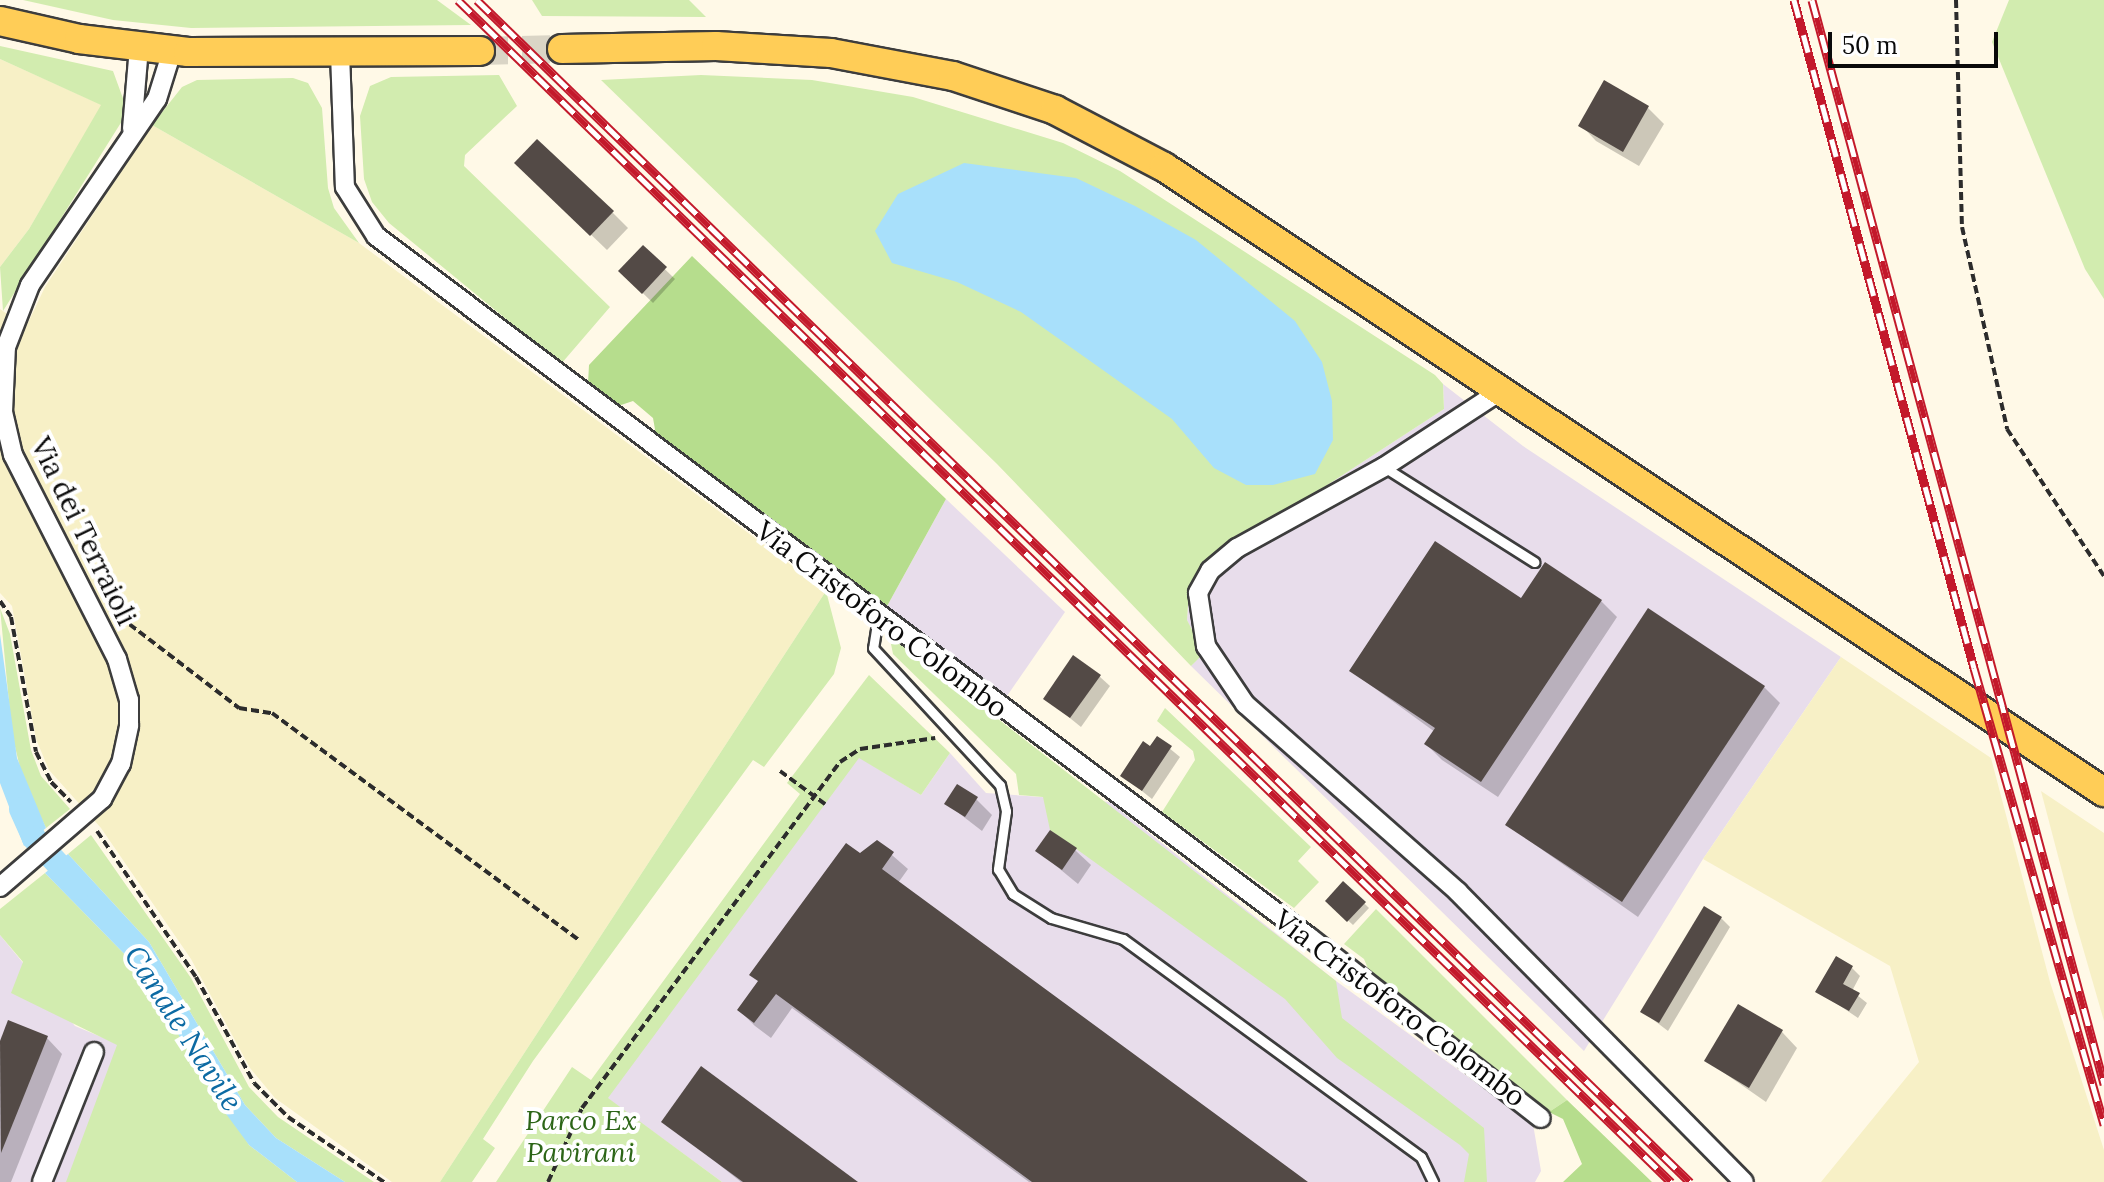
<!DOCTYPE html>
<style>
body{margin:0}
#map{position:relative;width:2104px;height:1182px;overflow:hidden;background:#fff9e7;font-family:Lora,serif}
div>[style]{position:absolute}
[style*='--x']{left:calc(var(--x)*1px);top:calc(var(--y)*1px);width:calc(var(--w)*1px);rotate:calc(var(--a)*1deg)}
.industrial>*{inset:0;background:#e8ddeb}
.farmland>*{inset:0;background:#f7f0c6}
.green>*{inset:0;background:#d2ecaf}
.forest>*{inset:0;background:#b6dd8d}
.water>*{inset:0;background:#a8e0fb}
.shadow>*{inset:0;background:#0003}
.canal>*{height:24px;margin:-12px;padding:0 12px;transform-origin:12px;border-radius:12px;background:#a8e0fb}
.building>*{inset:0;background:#534a46}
.primary-tunnel>*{height:28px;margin-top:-14px;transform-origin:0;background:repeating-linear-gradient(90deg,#dad5c6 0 28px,transparent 0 42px)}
.path>*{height:4px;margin-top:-2px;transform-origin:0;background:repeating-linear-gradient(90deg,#2c2c2c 0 8px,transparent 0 12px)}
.roads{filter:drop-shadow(2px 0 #3d3d3d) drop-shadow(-2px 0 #3d3d3d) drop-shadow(0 2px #3d3d3d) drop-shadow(0 -2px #3d3d3d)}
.lane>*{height:9px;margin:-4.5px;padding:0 4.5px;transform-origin:4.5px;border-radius:4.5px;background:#fff}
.street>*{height:18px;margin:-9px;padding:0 9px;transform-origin:9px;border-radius:9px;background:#fff}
.primary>*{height:28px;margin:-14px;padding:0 14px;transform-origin:14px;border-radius:14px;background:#ffcd57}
.rail>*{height:9px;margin-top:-4.5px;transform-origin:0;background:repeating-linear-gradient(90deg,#fff 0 18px,#c3192b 0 36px);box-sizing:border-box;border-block:2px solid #c3192b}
span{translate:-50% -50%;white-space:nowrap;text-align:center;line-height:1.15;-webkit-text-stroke:8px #fff;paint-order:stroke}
.street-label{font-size:28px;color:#0a0a0a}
.park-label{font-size:28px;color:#2c6517;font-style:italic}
.water-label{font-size:30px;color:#0c6aa3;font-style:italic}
.scale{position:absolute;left:1828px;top:32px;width:170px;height:36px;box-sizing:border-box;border:4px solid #0a0a0a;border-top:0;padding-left:10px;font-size:24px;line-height:28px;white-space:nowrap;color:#0a0a0a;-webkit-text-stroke:6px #fff;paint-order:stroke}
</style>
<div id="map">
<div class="industrial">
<div style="clip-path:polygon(1443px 384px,1523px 446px,1841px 657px,1703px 859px,1584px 1051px,1191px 666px,1203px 653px,1187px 620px,1189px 590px,1206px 564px,1444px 409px)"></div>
<div style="clip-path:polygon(946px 499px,1065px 612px,1007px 696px,886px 608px)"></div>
<div style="clip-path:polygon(950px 753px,986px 793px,1110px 802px,1336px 981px,1533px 1124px,1541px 1171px,1535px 1182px,722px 1182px,607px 1098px,859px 757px,921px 795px)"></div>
<div style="clip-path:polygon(0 935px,75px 1026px,118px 1044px,245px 1182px,0 1182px)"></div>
</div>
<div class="farmland">
<div style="clip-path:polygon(0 59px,102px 105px,29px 229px,0 267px)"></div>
<div style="clip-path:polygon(152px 125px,359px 243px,826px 591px,440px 1182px,392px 1182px,275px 1098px,250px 1068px,191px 959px,101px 828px,49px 770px,36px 739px,12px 606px,0 593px,0 309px,26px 327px,45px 287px)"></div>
<div style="clip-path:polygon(1841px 657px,1991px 758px,2050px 982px,2104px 1150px,2104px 1182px,1821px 1182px,1919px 1062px,1890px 966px,1703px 859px)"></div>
<div style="clip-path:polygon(2041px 791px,2104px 833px,2104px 1021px,2074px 917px)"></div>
</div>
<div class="green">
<div style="clip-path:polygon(23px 0,437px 0,471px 25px,191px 28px,113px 20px)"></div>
<div style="clip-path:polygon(532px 0,689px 0,706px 17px,542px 16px)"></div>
<div style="clip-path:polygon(2009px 0,2104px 0,2104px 299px,2085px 269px,1992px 42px)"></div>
<div style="clip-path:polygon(0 46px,113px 71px,125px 104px,122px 121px,3px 311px,0 267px,29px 229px,101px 105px,0 59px)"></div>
<div style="clip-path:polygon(499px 75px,517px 106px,465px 155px,464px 166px,610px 307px,561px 364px,389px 223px,372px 202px,364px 179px,360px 116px,370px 86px,391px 77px)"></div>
<div style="clip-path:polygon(701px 75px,812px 80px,913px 97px,1063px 143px,1120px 171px,1435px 375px,1443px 384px,1444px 409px,1206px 564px,1189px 590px,1187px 620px,1204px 653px,1191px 666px,997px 464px,601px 80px)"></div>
<div style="clip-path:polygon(197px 80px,293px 78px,308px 83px,322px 108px,328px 188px,334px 208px,359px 243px,152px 125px,182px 87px)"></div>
<div style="clip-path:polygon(826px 591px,841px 648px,834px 674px,764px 767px,753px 760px,533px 1061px,483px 1139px,495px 1148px,472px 1182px,440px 1182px)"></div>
<div style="clip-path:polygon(0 608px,10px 634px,31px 750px,41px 776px,70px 809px,46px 828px,23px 780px,12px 734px)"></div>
<div style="clip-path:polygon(900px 643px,1336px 981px,1342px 1018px,1484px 1128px,1487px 1182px,1464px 1182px,1469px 1154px,1460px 1145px,1337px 1058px,1285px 999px,1050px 830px,1043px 797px,1019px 795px,1016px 774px,893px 654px,891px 644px)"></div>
<div style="clip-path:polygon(869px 675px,950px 753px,921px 795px,859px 758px,608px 1098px,722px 1182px,496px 1182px,572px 1067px,591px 1080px,800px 794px,787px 783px)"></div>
<div style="clip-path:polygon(1165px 708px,1311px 847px,1298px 861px,1319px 882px,1294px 908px,1162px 812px,1195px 760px,1193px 751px,1157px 721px)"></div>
<div style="clip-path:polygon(91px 835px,191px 978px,249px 1087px,278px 1117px,374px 1182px,345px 1182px,276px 1138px,245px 1105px,149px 942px,68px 854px)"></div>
<div style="clip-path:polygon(45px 873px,143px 973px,249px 1145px,297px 1182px,66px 1182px,117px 1045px,11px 993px,23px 962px,0 935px,0 909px)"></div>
<div style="clip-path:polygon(1376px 909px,1567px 1100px,1549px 1112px,1373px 981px,1364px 959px,1344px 944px)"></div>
</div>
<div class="forest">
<div style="clip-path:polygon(692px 256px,946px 499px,886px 608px,656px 435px,653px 418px,633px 401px,618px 406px,588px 383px,589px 365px)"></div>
<div style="clip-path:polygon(1567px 1100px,1652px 1182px,1563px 1182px,1582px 1164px,1563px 1119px,1549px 1112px)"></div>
</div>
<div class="water">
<div style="clip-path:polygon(964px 163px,1076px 178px,1135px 206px,1196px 240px,1295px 321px,1322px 362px,1332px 401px,1333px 440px,1315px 474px,1273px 485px,1246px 485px,1214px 468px,1172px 419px,1021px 312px,957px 282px,892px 263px,875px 231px,898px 194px)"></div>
<div style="clip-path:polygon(0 634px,17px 758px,46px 828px,24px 846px,0 783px)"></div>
<div style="clip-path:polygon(68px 854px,149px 942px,245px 1105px,276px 1138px,345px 1182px,297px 1182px,249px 1145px,218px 1103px,143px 973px,45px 873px)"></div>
</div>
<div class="shadow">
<div style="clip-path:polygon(1648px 108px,1664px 124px,1639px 166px,1596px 141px,1581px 125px)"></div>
<div style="clip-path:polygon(533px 179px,612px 212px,628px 228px,607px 250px)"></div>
<div style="clip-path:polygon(643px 248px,675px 279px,653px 303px,620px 271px)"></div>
<div style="clip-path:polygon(1521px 601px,1601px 601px,1617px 617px,1498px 797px,1442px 760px,1426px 744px,1435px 732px,1351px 671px)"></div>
<div style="clip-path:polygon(1099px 676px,1110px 686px,1081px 727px,1045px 698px)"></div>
<div style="clip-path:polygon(1764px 687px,1780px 703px,1638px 917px,1507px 825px)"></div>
<div style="clip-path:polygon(1157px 738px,1180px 757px,1152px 799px,1123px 776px)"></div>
<div style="clip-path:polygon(976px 799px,992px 815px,982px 831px,947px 804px)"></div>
<div style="clip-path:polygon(877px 842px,908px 869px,898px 883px,1305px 1182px,1029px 1182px,792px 1008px,771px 1038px,755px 1026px,739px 1010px,860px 856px)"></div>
<div style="clip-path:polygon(1075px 850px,1091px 865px,1078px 884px,1038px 851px)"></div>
<div style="clip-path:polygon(1344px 884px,1369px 908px,1353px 925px,1327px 901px)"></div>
<div style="clip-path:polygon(1721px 918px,1730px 927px,1668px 1031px,1643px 1012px)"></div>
<div style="clip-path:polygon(1852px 968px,1860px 976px,1852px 991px,1867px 1003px,1858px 1018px,1818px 991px)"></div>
<div style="clip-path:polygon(10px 1023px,47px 1038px,62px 1054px,11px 1182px,0 1182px,0 1047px)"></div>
<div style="clip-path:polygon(1782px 1032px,1797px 1048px,1766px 1102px,1707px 1061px)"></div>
<div style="clip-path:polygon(664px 1121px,855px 1182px,741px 1182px)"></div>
</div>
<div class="canal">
<div style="--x:21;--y:809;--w:32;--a:66"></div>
<div style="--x:34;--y:838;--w:67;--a:47.4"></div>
</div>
<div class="building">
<div style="clip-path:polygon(1604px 80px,1649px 106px,1623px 152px,1578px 126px)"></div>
<div style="clip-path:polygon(537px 139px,614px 211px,590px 236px,514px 163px)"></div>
<div style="clip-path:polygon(643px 245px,667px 267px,642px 294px,618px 271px)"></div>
<div style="clip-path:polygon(1435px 541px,1521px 598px,1545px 562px,1602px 600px,1481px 782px,1424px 744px,1435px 728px,1349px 671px)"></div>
<div style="clip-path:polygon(1648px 608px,1765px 686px,1622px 902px,1505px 825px)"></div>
<div style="clip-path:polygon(1073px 655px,1101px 675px,1070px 718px,1043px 699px)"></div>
<div style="clip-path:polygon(1157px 736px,1172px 746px,1142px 791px,1120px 776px,1143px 741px,1150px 746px)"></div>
<div style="clip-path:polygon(957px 784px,978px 797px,965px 817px,944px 804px)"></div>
<div style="clip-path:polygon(1050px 830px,1077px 848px,1062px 870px,1035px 851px)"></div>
<div style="clip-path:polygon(877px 840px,894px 852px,882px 869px,1308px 1182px,1032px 1182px,776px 994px,754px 1023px,737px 1010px,758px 981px,749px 975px,846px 843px,860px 853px)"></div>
<div style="clip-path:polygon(1343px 881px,1366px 902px,1347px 922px,1325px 901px)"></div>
<div style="clip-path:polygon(1704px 906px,1722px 917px,1659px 1023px,1640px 1012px)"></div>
<div style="clip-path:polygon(1836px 956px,1853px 966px,1843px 984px,1860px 993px,1849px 1011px,1815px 992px)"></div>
<div style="clip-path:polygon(1738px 1004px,1783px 1030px,1749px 1088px,1704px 1061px)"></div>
<div style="clip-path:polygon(8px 1020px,48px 1036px,1px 1153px,0 1041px)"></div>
<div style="clip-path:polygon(701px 1066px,858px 1182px,743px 1182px,661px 1122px)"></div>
</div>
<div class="primary-tunnel">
<div style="--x:480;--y:51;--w:82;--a:-1.4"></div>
</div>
<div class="path">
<div style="--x:1956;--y:0;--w:227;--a:88.5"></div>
<div style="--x:1962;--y:227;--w:207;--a:77.4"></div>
<div style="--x:2007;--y:429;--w:176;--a:56.6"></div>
<div style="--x:0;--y:601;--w:19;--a:55"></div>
<div style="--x:11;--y:617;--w:137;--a:79.5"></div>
<div style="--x:36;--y:752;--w:34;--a:63"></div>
<div style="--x:51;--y:782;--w:28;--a:45"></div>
<div style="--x:120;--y:617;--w:150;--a:37.4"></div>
<div style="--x:239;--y:708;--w:33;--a:9"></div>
<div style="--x:272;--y:713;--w:382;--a:36.5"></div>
<div style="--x:780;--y:771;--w:56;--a:36.3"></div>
<div style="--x:97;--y:831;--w:176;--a:55.9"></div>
<div style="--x:196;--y:977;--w:121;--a:61.3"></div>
<div style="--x:254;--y:1083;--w:48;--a:45"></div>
<div style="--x:288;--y:1117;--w:116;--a:34.1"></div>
<div style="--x:548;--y:1182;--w:81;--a:-65.3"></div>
<div style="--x:582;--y:1108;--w:432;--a:-53.3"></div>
<div style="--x:840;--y:762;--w:24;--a:-33"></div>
<div style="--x:860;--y:749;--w:76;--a:-8.3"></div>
</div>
<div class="roads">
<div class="lane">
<div style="--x:1384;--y:467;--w:178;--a:32.3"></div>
<div style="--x:878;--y:617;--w:31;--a:99"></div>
<div style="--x:873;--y:648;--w:187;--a:47.2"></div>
<div style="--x:1000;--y:785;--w:27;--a:77"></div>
<div style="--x:1006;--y:811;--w:59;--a:97.9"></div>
<div style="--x:998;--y:869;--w:29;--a:59"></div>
<div style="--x:1013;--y:894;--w:45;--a:32.3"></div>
<div style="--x:1051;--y:918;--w:75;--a:16.3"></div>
<div style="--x:1123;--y:939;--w:369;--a:36.2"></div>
<div style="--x:1421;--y:1157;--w:28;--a:64"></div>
</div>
<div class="street">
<div style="--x:340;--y:53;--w:134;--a:87.9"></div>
<div style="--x:345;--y:187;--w:58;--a:57.7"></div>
<div style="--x:376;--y:236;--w:1167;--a:36.92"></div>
<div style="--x:1309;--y:937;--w:294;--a:38"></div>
<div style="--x:132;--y:129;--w:81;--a:-85.1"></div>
<div style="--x:1502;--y:390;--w:141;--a:146.9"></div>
<div style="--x:1384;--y:467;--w:168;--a:151.1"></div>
<div style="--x:1237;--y:548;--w:35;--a:140"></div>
<div style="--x:1210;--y:571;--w:25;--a:119"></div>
<div style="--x:1198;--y:593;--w:54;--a:81.4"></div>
<div style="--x:1206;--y:646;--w:70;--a:56.1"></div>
<div style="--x:1245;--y:704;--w:284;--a:41.4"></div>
<div style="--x:1458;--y:892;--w:407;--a:45.4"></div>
<div style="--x:0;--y:887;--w:135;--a:-40.8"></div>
<div style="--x:102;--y:799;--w:40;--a:-62"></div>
<div style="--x:121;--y:764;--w:40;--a:-78"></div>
<div style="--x:129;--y:725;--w:25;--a:-90"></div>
<div style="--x:129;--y:700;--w:43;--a:-106.3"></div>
<div style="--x:117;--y:659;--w:229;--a:-117"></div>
<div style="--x:13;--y:455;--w:44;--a:-103.1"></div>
<div style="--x:3;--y:412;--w:65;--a:-87.4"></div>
<div style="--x:6;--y:347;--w:66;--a:-68.8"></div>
<div style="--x:30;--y:285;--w:225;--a:-55.7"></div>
<div style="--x:157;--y:99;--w:50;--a:-72.6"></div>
<div style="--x:42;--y:1182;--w:140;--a:-68.2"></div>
</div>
<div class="primary">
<div style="--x:0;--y:21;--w:81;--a:12.8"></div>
<div style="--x:79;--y:39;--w:110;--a:6.8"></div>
<div style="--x:188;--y:52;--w:292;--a:-0.2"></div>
<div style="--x:562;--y:49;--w:154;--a:-1.1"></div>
<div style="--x:716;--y:46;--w:115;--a:3.5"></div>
<div style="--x:831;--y:53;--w:124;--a:10.7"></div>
<div style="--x:953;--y:76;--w:108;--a:18.4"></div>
<div style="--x:1055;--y:110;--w:123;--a:27.6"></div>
<div style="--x:1164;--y:167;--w:1129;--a:33.62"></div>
</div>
</div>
<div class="rail">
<div style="--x:458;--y:0;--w:1694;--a:44.26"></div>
<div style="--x:477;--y:0;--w:1694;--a:44.26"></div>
<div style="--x:1794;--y:0;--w:692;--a:74.92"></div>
<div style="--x:1974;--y:668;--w:475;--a:74.1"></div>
<div style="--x:1812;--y:0;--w:1123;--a:74.92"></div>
</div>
<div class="street-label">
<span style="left:84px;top:531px;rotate:64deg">Via dei Terraioli</span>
<span style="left:882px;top:619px;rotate:37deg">Via Cristoforo Colombo</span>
<span style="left:1400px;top:1008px;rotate:37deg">Via Cristoforo Colombo</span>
</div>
<div class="park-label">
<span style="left:581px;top:1136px">Parco Ex<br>Pavirani</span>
</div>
<div class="water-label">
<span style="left:184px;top:1028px;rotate:57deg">Canale Navile</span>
</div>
<div class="scale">50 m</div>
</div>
